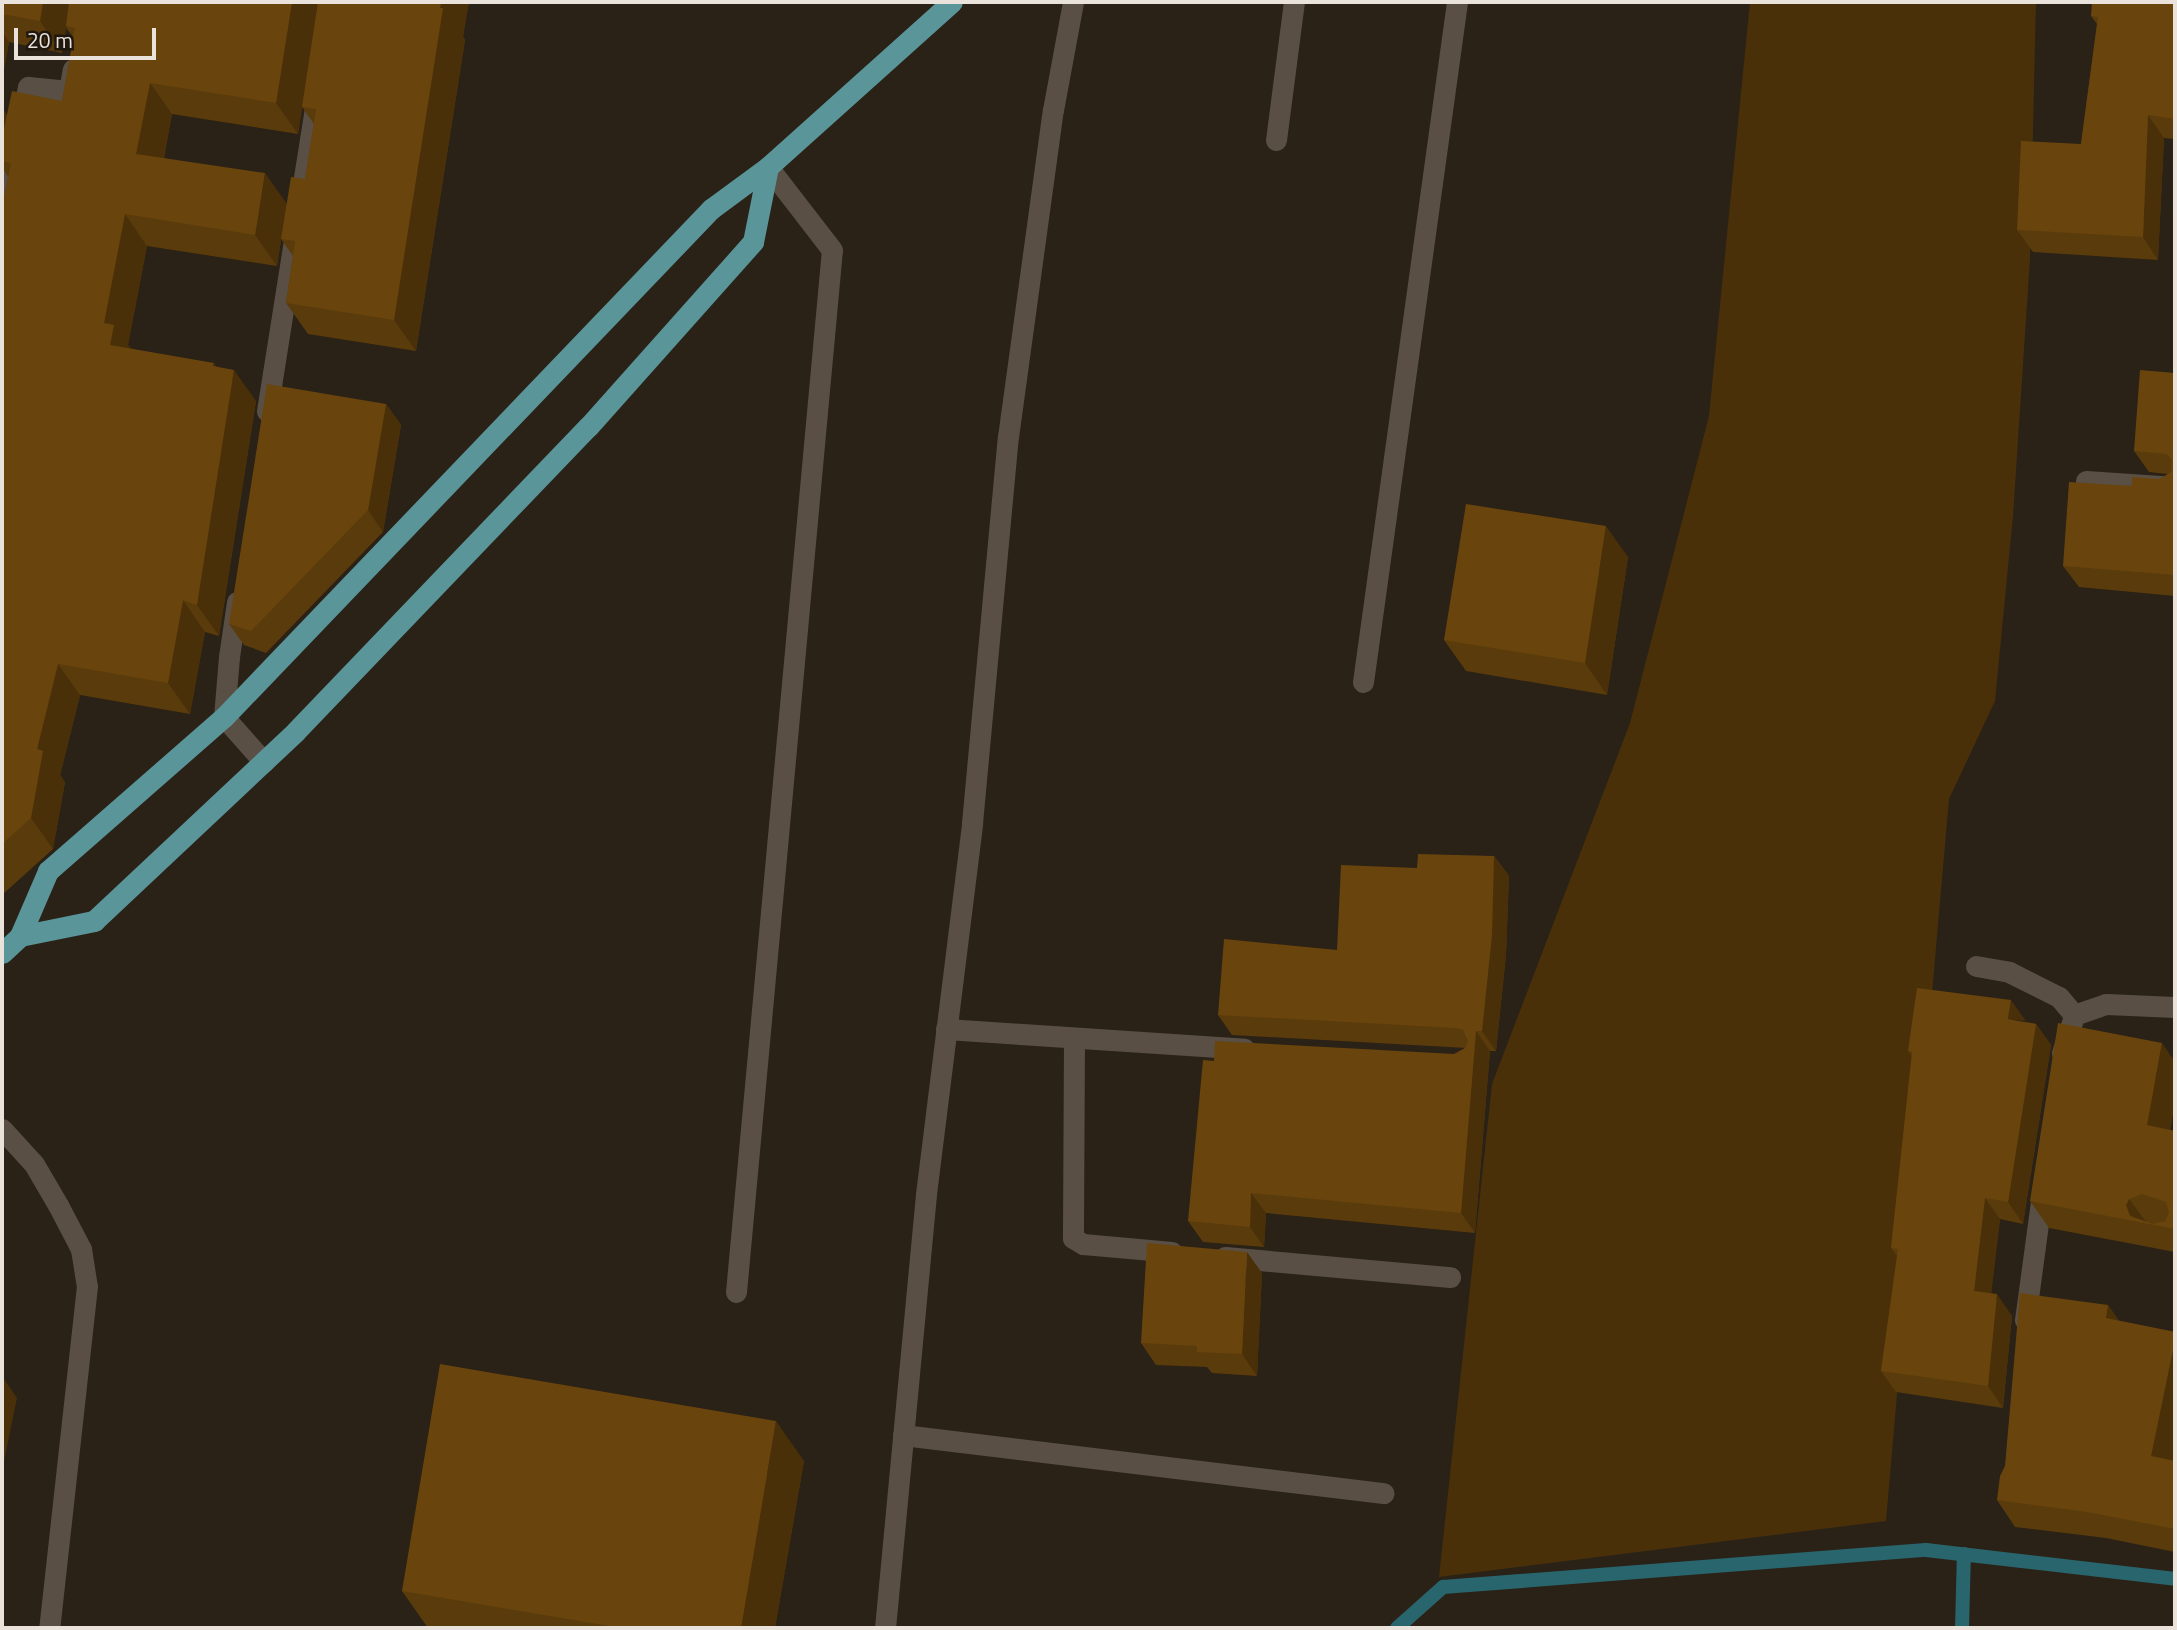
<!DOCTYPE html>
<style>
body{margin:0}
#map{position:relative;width:2177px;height:1630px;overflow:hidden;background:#2a2117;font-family:"Titillium Web",sans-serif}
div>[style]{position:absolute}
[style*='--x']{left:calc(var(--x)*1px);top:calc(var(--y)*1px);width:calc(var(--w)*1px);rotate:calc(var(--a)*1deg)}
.green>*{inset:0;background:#493009}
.stream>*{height:14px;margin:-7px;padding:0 7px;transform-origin:7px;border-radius:7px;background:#28656c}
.minor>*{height:21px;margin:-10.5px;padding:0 10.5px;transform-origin:10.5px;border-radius:10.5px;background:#594f44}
.major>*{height:21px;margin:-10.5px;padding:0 10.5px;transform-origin:10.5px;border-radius:10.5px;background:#5a9599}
.wall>*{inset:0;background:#5a3b0b}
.shaded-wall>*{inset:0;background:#4a3009}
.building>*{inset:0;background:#69450d}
span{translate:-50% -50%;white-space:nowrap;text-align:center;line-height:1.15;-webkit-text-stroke:5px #20180e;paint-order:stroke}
.frame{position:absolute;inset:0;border:4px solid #e9e3dc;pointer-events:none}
.scale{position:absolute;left:14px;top:28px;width:142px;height:32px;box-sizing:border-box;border:4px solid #e9e3dc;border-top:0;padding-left:9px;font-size:21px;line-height:24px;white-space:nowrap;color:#e9e3dc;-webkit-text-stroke:5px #20180e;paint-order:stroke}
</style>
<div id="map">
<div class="green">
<div style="clip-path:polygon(1750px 2px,2036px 2px,2030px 259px,2013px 516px,1995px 701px,1949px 799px,1886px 1521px,1439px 1577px,1492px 1084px,1630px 723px,1709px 416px)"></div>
</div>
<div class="stream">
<div style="--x:1397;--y:1628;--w:62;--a:-41.7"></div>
<div style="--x:1443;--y:1587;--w:484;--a:-4.4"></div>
<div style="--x:1926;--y:1550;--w:251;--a:6.6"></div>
<div style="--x:1962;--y:1628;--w:74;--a:-88.5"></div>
</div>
<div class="minor">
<div style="--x:21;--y:120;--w:34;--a:-78"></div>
<div style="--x:28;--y:87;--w:41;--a:5.6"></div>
<div style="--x:69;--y:91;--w:22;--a:-80"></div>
<div style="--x:1276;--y:140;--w:139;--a:-82.6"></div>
<div style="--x:2;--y:207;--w:43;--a:-77.9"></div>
<div style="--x:267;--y:411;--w:321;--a:-81"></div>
<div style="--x:2086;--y:481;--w:89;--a:3.9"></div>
<div style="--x:237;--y:602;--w:56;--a:98.3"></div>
<div style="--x:229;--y:657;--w:60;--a:94.8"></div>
<div style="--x:224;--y:717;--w:60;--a:48.4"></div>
<div style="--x:1363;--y:682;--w:686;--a:-82.13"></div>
<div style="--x:1976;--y:966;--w:34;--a:10"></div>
<div style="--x:2009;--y:972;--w:56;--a:26.6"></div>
<div style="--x:2059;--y:997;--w:23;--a:50"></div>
<div style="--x:2074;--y:1015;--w:34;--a:-19"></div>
<div style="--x:2106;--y:1004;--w:69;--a:2.5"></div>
<div style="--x:946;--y:1029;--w:299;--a:3.8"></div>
<div style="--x:1074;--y:1040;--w:198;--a:90.3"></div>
<div style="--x:1073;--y:1238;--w:12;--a:31"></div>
<div style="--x:1083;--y:1244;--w:89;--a:5.1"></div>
<div style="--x:2062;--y:1053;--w:40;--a:-72"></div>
<div style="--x:2;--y:1129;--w:47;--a:47.6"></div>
<div style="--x:34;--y:1164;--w:48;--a:59.7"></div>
<div style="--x:58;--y:1205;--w:50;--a:62.4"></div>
<div style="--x:81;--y:1249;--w:37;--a:81"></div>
<div style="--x:87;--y:1286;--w:344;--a:96.3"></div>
<div style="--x:1225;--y:1257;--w:226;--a:5.1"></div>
<div style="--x:736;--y:1292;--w:1046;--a:-84.74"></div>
<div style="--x:832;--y:250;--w:105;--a:-127.6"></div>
<div style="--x:2025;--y:1320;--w:135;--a:-82.3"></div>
<div style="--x:903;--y:1435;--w:484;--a:6.9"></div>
<div style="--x:885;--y:1628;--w:436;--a:-84.6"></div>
<div style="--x:926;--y:1194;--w:374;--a:-82.9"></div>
<div style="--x:972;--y:823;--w:388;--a:-84.7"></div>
<div style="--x:1008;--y:437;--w:330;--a:-82.2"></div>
<div style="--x:1053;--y:110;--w:110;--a:-79.5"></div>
</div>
<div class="major">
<div style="--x:20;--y:936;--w:76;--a:-11.5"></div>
<div style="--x:94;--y:921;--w:277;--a:-43.2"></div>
<div style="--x:296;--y:731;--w:422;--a:-46.2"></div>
<div style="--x:588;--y:427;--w:248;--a:-48.3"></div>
<div style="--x:753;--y:242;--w:76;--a:-78.7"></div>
<div style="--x:2;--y:953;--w:25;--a:-43"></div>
<div style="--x:20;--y:936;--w:71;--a:-66.7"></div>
<div style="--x:48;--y:871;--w:234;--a:-41.2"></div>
<div style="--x:224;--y:717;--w:704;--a:-46.21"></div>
<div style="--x:711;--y:209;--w:71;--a:-36.4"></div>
<div style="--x:768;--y:167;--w:247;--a:-41.9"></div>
</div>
<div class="wall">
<div style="clip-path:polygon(evenodd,2px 2px,469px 2px,463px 36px,465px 40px,416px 351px,308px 334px,286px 303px,293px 256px,281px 239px,277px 266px,147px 246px,128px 345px,131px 349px,217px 367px,256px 401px,219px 636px,205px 632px,190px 714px,80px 695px,60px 775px,65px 782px,53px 849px,2px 895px,2px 209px,8px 177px,2px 167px,2px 108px,7px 115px,62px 101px,74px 38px,66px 28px,62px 53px,9px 42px,2px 80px,2px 2px,302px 107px,314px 124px,305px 179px,287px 204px,164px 158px,172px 114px,298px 134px,302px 107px)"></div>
<div style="clip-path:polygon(2175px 2px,2175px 139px,2164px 138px,2158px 260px,2033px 252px,2017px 230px,2081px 144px,2097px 24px,2091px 16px)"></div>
<div style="clip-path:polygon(2175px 373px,2175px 596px,2079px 587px,2063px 566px,2160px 479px,2168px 474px,2149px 472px,2134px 451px)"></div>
<div style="clip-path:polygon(386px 404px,401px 425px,383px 532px,266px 653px,244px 645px,229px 624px)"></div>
<div style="clip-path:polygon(1628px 557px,1607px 695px,1466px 671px,1444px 640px)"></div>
<div style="clip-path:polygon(1494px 856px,1509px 876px,1506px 955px,1496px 1051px,1490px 1051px,1475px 1233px,1266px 1213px,1264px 1247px,1203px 1242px,1188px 1221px,1466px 1048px,1232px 1035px,1218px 1015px,1337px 950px,1417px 868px)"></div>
<div style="clip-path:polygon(2026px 1022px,2036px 1024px,2051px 1045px,2023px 1224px,2000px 1219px,1991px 1293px,2012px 1316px,2003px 1408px,1896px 1392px,1881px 1371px,1897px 1256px,1891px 1248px,1912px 1056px,1908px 1051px)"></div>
<div style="clip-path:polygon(2175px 1062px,2175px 1102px,2170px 1130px,2175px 1131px,2175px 1252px,2049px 1228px,2030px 1201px)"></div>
<div style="clip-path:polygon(1262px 1273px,1257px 1376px,1212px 1373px,1207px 1367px,1156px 1365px,1141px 1343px)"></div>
<div style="clip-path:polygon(2108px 1305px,2119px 1321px,2175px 1332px,2175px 1454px,2174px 1461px,2175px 1461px,2175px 1552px,2106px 1538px,2015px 1527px,1997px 1500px)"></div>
<div style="clip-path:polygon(804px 1461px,775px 1628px,428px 1628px,402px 1591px)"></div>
</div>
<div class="shaded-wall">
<div style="clip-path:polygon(43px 2px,71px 2px,62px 53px,40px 21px)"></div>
<div style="clip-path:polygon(292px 2px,319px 2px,298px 134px,276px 103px)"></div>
<div style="clip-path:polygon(441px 2px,469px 2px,463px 36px,465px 40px,416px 351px,394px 320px)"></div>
<div style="clip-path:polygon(2px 31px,9px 42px,2px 80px)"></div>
<div style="clip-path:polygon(150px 83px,172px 114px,158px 185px,136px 154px)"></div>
<div style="clip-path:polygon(2px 108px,8px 117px,2px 146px)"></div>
<div style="clip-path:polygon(2148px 115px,2164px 138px,2158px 260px,2143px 237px)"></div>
<div style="clip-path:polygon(265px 173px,287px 204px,277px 266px,255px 235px)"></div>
<div style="clip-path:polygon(125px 214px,147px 246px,128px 345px,136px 356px,110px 345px,104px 323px)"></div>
<div style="clip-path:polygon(214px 363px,231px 388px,234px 370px,256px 401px,219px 636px,197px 605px)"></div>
<div style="clip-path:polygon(386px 404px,401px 425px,383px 532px,368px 510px)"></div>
<div style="clip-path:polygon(1606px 526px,1628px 557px,1607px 695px,1585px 663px)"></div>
<div style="clip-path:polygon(183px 600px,205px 632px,190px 714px,168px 683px)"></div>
<div style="clip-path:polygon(58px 664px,80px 695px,60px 775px,65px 782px,53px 849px,31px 818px,37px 749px)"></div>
<div style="clip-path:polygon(1494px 856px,1509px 876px,1506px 955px,1496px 1051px,1482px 1031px)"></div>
<div style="clip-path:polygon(2011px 1000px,2026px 1021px,2008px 1019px)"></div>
<div style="clip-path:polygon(2036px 1024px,2051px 1045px,2023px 1224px,2008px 1202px)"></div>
<div style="clip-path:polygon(1476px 1031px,1490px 1051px,1475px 1233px,1461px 1213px)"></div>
<div style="clip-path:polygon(2162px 1043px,2175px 1062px,2175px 1102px,2166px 1152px,2147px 1125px)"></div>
<div style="clip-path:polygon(1251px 1193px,1266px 1213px,1264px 1247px,1250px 1227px)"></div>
<div style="clip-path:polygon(1985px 1198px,2000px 1219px,1989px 1313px,1974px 1291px)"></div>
<div style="clip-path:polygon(2129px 1199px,2147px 1223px,2130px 1216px,2126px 1205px)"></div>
<div style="clip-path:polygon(1247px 1252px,1262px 1273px,1257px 1376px,1242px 1354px)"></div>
<div style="clip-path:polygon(1997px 1294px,2012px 1316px,2003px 1408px,1988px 1386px)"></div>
<div style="clip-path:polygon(2108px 1305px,2126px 1331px,2106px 1318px)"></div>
<div style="clip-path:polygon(2175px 1340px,2175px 1454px,2169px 1483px,2151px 1456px)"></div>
<div style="clip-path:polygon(2px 1376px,17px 1398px,2px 1471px)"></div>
<div style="clip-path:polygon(776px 1421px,804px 1461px,775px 1628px,741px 1628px)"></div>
</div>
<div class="building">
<div style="clip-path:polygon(2px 2px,43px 2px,40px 21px,2px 14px)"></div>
<div style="clip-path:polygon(69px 2px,292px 2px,276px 103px,150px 83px,136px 154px,265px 173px,255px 235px,125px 214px,104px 323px,114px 325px,110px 345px,214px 363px,213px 366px,234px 370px,197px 605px,183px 600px,168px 683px,58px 664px,37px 749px,43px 751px,31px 818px,2px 844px,2px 209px,11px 163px,2px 161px,2px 138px,12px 91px,62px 101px,75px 28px,66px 26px)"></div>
<div style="clip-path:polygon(318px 2px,441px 2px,440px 8px,443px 8px,394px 320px,286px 303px,295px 241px,281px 239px,291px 177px,305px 179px,316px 109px,302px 107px)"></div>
<div style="clip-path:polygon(2092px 2px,2175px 2px,2175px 119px,2148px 115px,2143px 237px,2017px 230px,2021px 141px,2081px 144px,2098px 17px,2091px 16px)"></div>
<div style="clip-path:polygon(2140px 370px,2175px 373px,2175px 575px,2063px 566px,2069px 482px,2132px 486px,2132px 477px,2160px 479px,2171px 472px,2172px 460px,2167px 454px,2134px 451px)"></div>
<div style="clip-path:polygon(267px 384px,386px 404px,368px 510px,251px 631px,229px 624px)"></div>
<div style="clip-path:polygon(1466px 504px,1606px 526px,1585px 663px,1444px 640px)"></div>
<div style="clip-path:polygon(1418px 854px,1494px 856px,1492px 935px,1482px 1031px,1476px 1031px,1461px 1213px,1251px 1193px,1250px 1227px,1188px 1221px,1203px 1060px,1214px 1061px,1215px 1041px,1454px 1054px,1465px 1048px,1468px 1041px,1463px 1030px,1456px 1028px,1218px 1015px,1224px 939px,1337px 950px,1341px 865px,1417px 868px)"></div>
<div style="clip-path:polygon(1917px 988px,2011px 1000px,2008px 1019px,2036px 1024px,2008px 1202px,1985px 1198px,1974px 1291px,1997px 1294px,1988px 1386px,1881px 1371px,1898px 1249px,1891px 1248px,1912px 1052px,1908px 1051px)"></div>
<div style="clip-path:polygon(evenodd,2058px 1023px,2162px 1043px,2147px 1125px,2175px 1131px,2175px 1229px,2030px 1201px,2058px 1023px,2142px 1194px,2166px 1202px,2169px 1213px,2165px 1221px,2153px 1224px,2130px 1216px,2126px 1205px,2129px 1199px,2142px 1194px)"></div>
<div style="clip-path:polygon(1147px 1243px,1247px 1252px,1242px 1354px,1197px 1352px,1197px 1346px,1141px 1343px)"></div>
<div style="clip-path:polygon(2020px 1293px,2108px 1305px,2106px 1318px,2175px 1332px,2175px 1340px,2151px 1456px,2175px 1461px,2175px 1529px,2087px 1512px,1997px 1500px,2000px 1476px,2005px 1466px)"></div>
<div style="clip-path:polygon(440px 1364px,776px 1421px,741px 1628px,621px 1628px,402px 1591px)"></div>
</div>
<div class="frame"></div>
<div class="scale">20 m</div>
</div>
